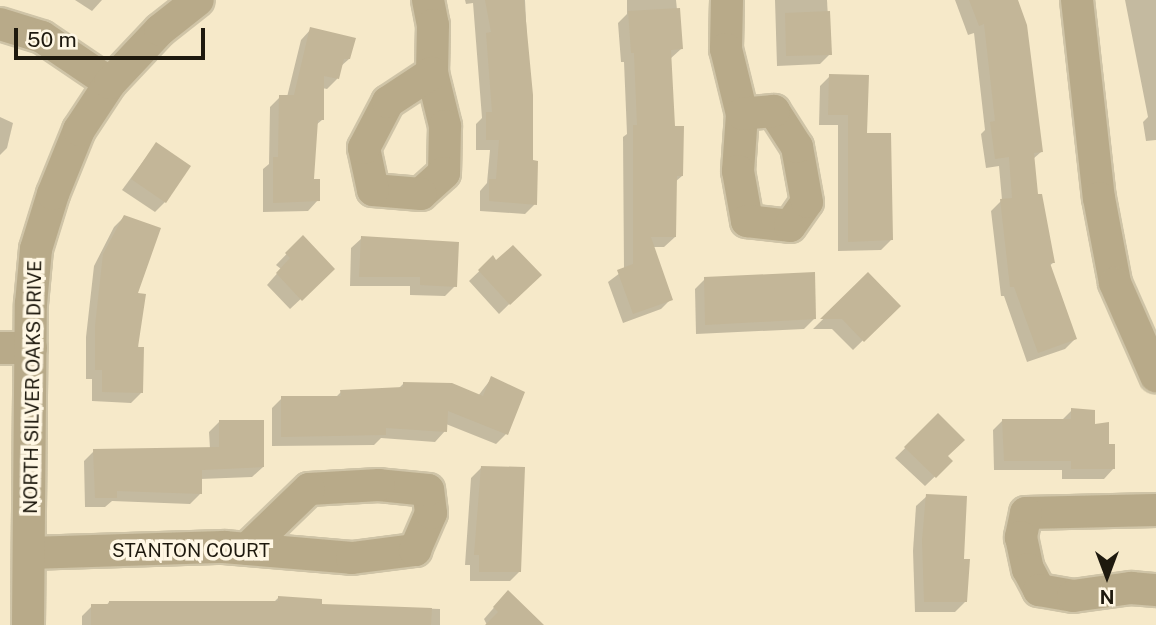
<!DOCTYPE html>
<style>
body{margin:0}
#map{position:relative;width:1156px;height:625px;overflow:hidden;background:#f6e9c9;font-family:"Public Sans",sans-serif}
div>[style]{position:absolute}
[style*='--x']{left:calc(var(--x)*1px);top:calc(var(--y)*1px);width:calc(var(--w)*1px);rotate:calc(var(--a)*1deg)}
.shadow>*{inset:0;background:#0003}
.building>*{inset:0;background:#c3b698}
.roads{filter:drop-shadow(2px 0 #cfc4a7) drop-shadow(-2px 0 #cfc4a7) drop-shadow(0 2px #cfc4a7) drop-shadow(0 -2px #cfc4a7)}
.street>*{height:32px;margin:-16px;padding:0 16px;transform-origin:16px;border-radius:16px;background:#b8aa89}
span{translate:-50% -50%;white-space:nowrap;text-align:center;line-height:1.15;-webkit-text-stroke:7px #fff7e4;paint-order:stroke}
.street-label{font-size:19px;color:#1e190e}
.north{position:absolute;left:1072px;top:541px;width:70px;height:70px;-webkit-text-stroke:5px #fff7e4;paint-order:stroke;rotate:180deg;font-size:19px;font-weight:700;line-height:28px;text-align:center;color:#1e190e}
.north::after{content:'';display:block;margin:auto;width:24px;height:32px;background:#1e190e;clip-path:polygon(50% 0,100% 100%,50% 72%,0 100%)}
.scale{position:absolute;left:14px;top:28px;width:191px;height:32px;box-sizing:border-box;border:4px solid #1e190e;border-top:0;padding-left:9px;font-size:21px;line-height:24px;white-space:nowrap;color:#1e190e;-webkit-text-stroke:5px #fff7e4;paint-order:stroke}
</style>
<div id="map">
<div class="shadow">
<div style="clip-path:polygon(75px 0,102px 0,92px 11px)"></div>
<div style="clip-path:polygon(465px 0,525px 0,535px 204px,525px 214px,480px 211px,480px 191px,487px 183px,490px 150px,476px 150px,476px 124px,482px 118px,473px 3px,466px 4px)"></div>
<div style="clip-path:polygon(627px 0,676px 0,681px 49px,670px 59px,673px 128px,682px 176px,675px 182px,675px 237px,664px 247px,653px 247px,671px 299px,661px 309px,623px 323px,608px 282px,624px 270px,623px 137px,627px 134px,624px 62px,621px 62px,618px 23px,627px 14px)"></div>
<div style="clip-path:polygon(775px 0,827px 0,830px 54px,820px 64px,777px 66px)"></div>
<div style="clip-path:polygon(955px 0,1016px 0,1041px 152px,1033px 159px,1036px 196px,1053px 263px,1049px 266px,1075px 339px,1065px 349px,1027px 362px,1004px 296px,1001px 296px,991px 211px,1002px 200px,999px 166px,986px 168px,981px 134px,985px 130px,974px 33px,968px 35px)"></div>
<div style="clip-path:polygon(1125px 0,1156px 0,1156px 140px,1146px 141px,1143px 122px,1148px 117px)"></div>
<div style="clip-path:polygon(311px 29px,349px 59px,340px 67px,337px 79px,327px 89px,322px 88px,322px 120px,316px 125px,312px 181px,318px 200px,308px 211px,263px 212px,263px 169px,269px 164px,270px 107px,280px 97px,287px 97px,301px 40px)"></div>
<div style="clip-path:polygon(830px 76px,865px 135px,891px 240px,881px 250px,838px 251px,838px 125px,819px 125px,820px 86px)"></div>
<div style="clip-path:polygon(0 117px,13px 123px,7px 148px,0 155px)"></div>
<div style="clip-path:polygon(156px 144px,165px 202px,155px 212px,122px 190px)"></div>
<div style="clip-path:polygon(124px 217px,135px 294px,141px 393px,131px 403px,92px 401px,92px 379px,86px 379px,86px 337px,94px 266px,114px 227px)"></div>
<div style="clip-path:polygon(303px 237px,333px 269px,290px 309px,267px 285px,281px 269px,276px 265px)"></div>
<div style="clip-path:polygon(362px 238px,455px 286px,445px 296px,410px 295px,410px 286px,350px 286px,351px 248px)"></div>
<div style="clip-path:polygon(493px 258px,496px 262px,539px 275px,499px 314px,469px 281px)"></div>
<div style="clip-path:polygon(868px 275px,898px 306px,853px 350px,832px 329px,813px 329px)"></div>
<div style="clip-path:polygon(705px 279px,814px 319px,804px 329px,696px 334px,695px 289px)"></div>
<div style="clip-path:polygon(491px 379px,506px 434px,496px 444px,446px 424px,445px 431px,435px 442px,381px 438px,374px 445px,272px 446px,272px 408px,282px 398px,335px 398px,341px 392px,398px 389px,404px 383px,478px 396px)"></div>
<div style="clip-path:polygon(1072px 410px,1093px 426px,1107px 445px,1114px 468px,1104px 479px,1062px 479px,1062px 470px,994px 470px,993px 430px,1003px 420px,1062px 420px)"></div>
<div style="clip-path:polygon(938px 416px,946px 456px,951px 461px,925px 486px,895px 458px)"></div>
<div style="clip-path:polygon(219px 422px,263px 467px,252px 477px,200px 479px,200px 494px,190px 504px,112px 501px,105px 507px,85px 507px,84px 461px,94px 451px,210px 449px,209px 432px)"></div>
<div style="clip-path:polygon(481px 468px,520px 571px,510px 581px,470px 581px,470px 565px,465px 565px,471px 478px)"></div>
<div style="clip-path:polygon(927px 496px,963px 560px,965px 602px,955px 612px,915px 612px,913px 551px,916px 506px)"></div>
<div style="clip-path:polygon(279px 597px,320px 605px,440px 609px,440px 625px,82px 625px,82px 616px,92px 606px,106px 606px,109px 602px,273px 603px)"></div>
<div style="clip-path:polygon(498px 603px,540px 625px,487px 625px,484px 619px)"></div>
</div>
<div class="building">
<div style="clip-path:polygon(485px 0,524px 0,533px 95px,533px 160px,538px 161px,537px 205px,489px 201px,489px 179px,496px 179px,499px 140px,486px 140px,486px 112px,492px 112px,486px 33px,491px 32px)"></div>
<div style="clip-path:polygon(969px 0,1018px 0,1027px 25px,1043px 152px,1034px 153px,1038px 194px,1042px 194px,1055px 263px,1050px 263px,1077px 339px,1038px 353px,1014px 287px,1010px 287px,1000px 199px,1012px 198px,1009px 157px,995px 159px,990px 122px,995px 121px,984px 24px,979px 26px)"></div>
<div style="clip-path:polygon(680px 8px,683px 49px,671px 50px,675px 126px,684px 126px,683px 176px,677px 176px,676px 237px,651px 237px,673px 300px,633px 314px,617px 270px,633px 264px,633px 125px,637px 125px,634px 53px,631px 53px,628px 11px)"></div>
<div style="clip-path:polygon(830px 11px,832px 55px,786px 56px,785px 13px)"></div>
<div style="clip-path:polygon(310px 27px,356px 38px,350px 59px,344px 59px,339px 79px,324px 76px,324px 120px,318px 120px,314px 179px,320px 179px,320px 201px,273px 203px,273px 157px,278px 157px,279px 95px,294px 95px)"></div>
<div style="clip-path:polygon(829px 74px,869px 75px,867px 133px,891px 133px,893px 240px,848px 242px,848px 115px,828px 115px)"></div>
<div style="clip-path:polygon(156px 142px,191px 166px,166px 203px,131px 179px)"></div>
<div style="clip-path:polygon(124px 215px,161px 228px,138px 293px,146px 294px,138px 347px,144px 347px,143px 393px,102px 392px,102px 370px,95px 370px,95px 326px,103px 254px)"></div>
<div style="clip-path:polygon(303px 235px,335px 269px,302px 301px,276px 273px,290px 258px,285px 253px)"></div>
<div style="clip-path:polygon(361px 236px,459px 242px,457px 287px,420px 285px,420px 277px,359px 277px)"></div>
<div style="clip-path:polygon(513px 245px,542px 275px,510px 305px,478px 270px,493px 255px,496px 260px)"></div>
<div style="clip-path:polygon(815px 272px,816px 319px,705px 325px,704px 277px)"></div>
<div style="clip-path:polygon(868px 272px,901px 306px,864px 342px,842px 319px,820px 319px)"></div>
<div style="clip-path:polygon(491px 376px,525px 392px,508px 435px,448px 411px,447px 432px,386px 428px,386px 435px,281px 437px,281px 396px,341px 396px,340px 390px,403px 387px,403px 382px,452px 383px,483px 396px)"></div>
<div style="clip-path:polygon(1071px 408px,1095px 410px,1095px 424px,1109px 422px,1109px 444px,1115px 444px,1115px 469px,1071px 469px,1071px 461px,1004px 461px,1002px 419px,1071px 419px)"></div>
<div style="clip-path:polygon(938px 413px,965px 440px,948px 456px,953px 461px,936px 478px,904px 447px)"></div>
<div style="clip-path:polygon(219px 420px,264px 420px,264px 467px,202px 470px,202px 494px,117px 491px,117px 498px,95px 498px,93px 449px,219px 447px)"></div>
<div style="clip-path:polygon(481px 466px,525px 467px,521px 572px,479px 572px,479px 555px,474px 555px)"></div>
<div style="clip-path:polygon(926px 494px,967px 496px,964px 559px,970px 559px,967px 602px,924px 602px,922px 540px)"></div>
<div style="clip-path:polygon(508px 590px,544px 625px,485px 625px,498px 612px,493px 607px)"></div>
<div style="clip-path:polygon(278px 596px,322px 599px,322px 604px,432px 608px,431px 625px,91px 625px,91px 604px,109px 604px,109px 601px,278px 601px)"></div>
</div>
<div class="roads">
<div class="street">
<div style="--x:428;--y:0;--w:25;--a:79"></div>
<div style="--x:433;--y:25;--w:48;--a:91.2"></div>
<div style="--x:432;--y:73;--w:55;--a:76.2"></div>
<div style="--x:445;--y:126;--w:47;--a:91.2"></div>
<div style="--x:444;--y:173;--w:31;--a:138"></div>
<div style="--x:421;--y:194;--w:48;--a:-175.2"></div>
<div style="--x:373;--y:190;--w:43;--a:-102.1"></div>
<div style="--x:364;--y:148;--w:52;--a:-62.4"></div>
<div style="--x:388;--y:102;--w:53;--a:-33.4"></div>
<div style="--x:727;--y:0;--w:49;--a:91.2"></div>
<div style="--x:726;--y:49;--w:67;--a:76.2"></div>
<div style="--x:742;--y:114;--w:57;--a:94"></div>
<div style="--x:738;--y:171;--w:51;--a:79.8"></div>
<div style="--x:747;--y:221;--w:43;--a:6.6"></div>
<div style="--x:790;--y:226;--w:29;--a:-55"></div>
<div style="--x:807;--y:202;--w:56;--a:-100.3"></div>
<div style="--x:797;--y:147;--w:43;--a:-122.6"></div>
<div style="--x:774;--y:111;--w:32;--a:175"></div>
<div style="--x:1077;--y:0;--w:199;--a:83.7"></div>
<div style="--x:1099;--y:198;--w:86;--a:79.3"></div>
<div style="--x:1115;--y:283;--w:102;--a:66.2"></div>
<div style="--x:0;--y:24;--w:44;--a:17.2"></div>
<div style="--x:42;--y:37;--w:82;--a:34.1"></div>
<div style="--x:0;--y:348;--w:31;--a:0"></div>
<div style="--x:1156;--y:510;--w:130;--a:178.7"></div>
<div style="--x:1026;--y:513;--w:25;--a:102"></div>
<div style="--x:1021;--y:537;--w:33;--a:78"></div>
<div style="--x:1028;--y:569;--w:24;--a:62"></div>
<div style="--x:1039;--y:590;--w:35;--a:10"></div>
<div style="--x:1073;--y:596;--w:59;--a:-7.9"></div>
<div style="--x:1131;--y:588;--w:25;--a:5"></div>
<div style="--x:29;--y:553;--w:195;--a:-1.8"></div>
<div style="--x:224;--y:547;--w:128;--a:4.9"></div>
<div style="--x:352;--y:558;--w:64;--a:-7.2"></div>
<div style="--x:415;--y:550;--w:40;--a:-66.6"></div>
<div style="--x:431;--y:513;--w:23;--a:-97"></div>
<div style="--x:428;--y:490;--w:49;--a:-174.2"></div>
<div style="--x:379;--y:485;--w:70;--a:176.7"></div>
<div style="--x:309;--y:489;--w:86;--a:135.9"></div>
<div style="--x:28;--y:625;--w:321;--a:-89.5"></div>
<div style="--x:31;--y:304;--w:55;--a:-84.8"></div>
<div style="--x:36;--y:249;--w:58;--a:-72.8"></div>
<div style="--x:53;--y:194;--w:69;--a:-67.9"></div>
<div style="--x:79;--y:130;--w:56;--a:-56.6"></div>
<div style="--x:110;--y:83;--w:73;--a:-46.7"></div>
<div style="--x:160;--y:30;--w:48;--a:-38.3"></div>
</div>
</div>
<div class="street-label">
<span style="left:33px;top:387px;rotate:-89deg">NORTH SILVER OAKS DRIVE</span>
<span style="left:191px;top:551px">STANTON COURT</span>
</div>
<div class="north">N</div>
<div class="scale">50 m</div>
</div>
